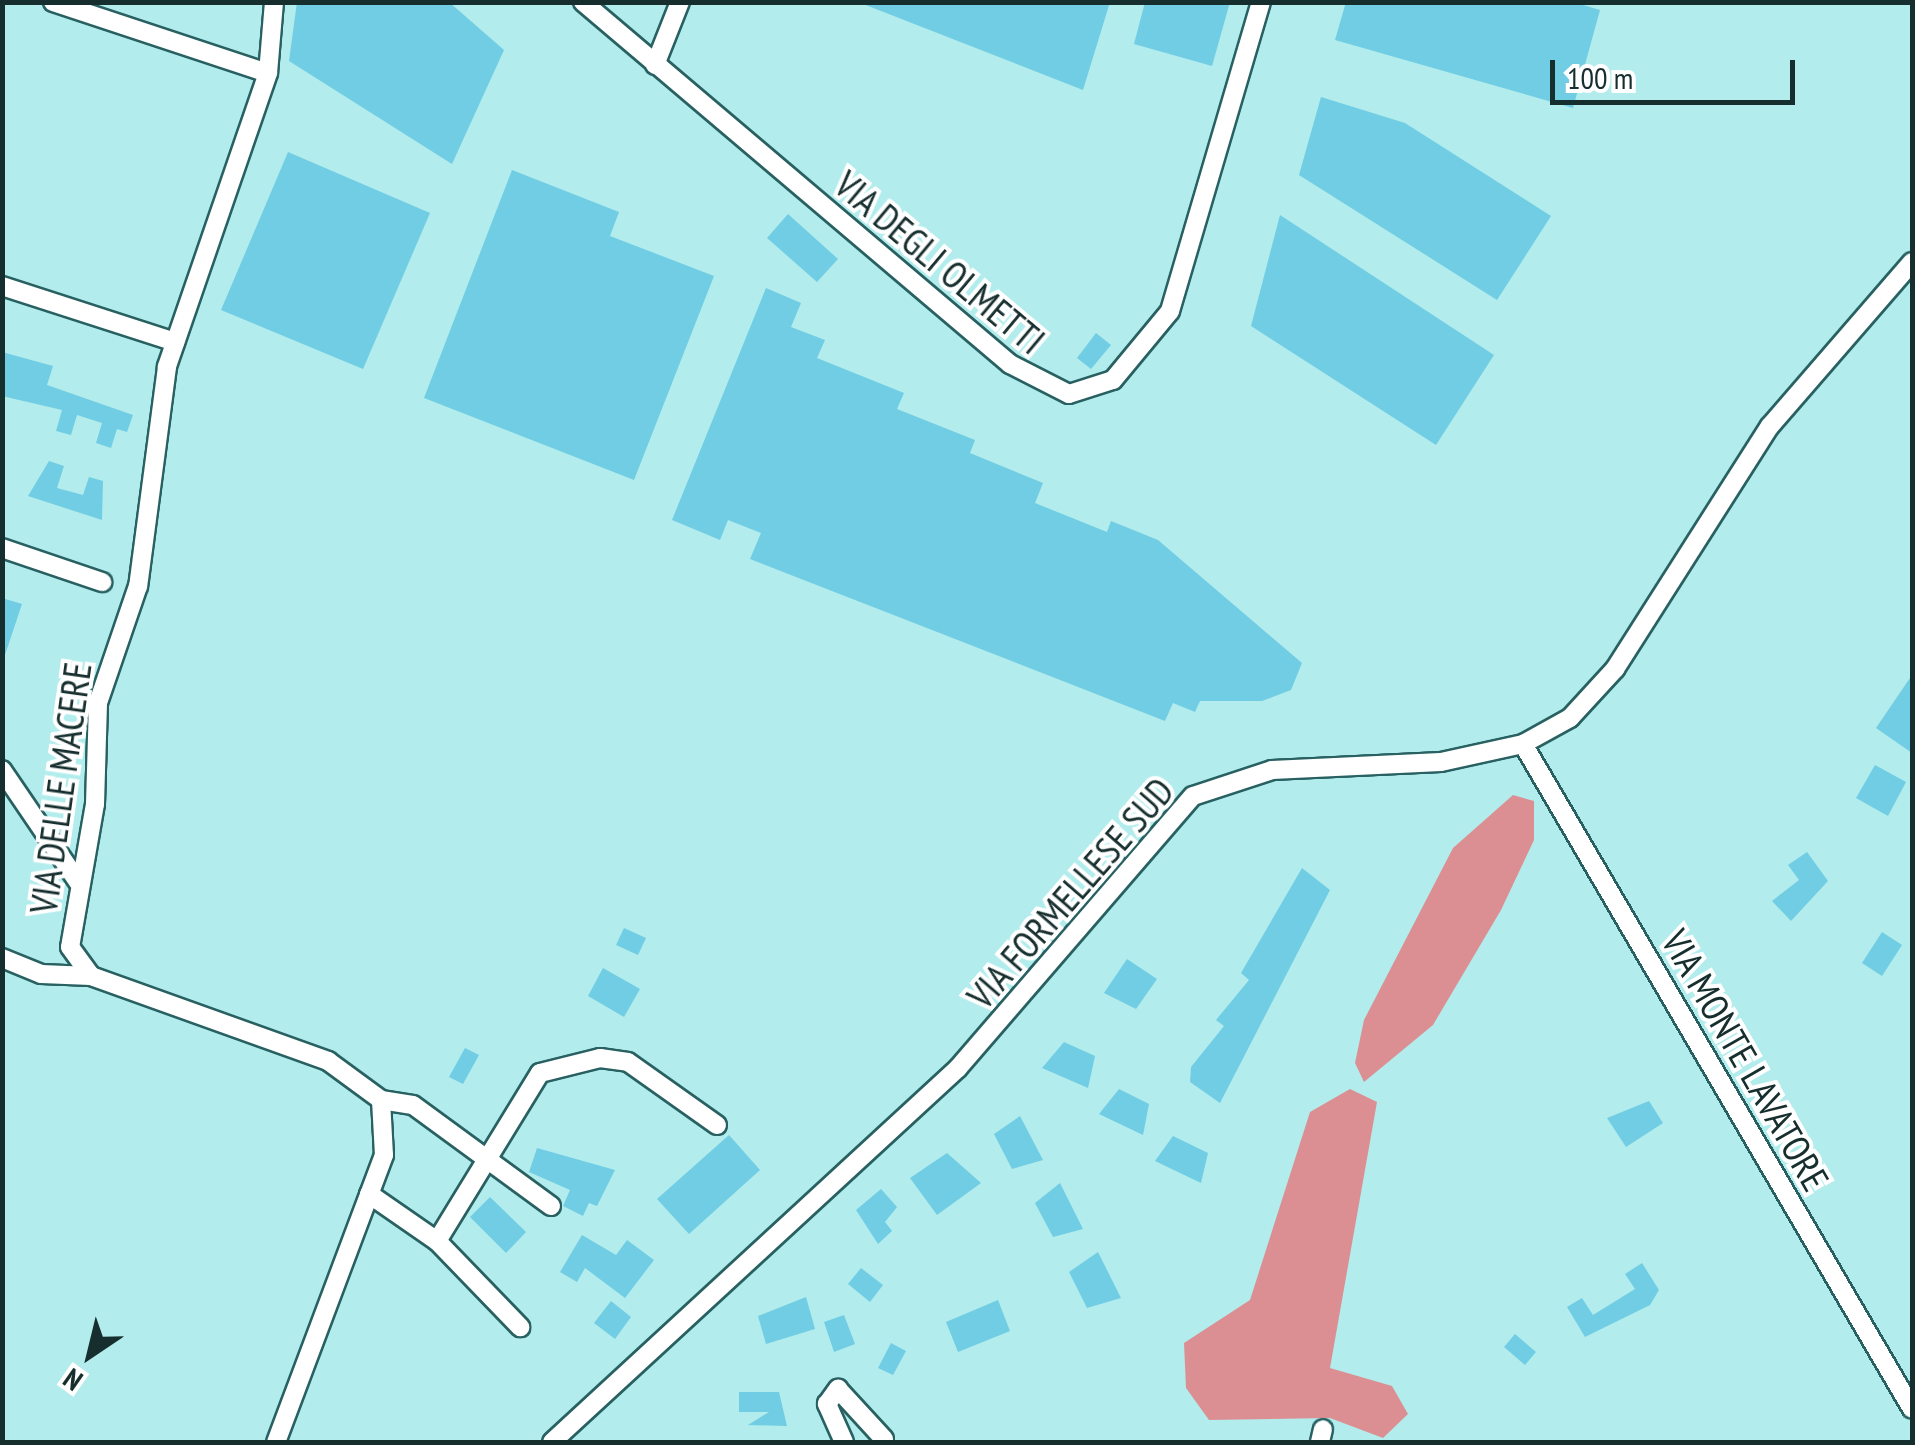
<!DOCTYPE html>
<style>
body{margin:0}
#map{position:relative;width:1915px;height:1445px;overflow:hidden;background:#b2ecec;font-family:"PT Sans Narrow",sans-serif}
div>[style]{position:absolute}
[style*='--x']{left:calc(var(--x)*1px);top:calc(var(--y)*1px);width:calc(var(--w)*1px);rotate:calc(var(--a)*1deg)}
.forest>*{inset:0;background:#dc8f93}
.building>*{inset:0;background:#71cde4}
.roads{filter:drop-shadow(2px 0 #296162) drop-shadow(-2px 0 #296162) drop-shadow(0 2px #296162) drop-shadow(0 -2px #296162)}
.minor>*{height:18px;margin:-9px;padding:0 9px;transform-origin:9px;border-radius:9px;background:#fff}
span{translate:-50% -50%;white-space:nowrap;text-align:center;line-height:1.15;-webkit-text-stroke:8px #fff;paint-order:stroke}
.street-label{font-size:38px;color:#172e2e}
.frame{position:absolute;inset:0;border:5px solid #172e2e;pointer-events:none}
.north{position:absolute;left:40px;top:1305px;width:100px;height:100px;-webkit-text-stroke:8px #fff;paint-order:stroke;rotate:215deg;font-size:28px;font-weight:700;line-height:40px;text-align:center;color:#172e2e}
.north::after{content:'';display:block;margin:auto;width:35px;height:45px;background:#172e2e;clip-path:polygon(50% 0,100% 100%,50% 72%,0 100%)}
.scale{position:absolute;left:1550px;top:60px;width:245px;height:45px;box-sizing:border-box;border:5px solid #172e2e;border-top:0;padding-left:12px;font-size:30px;line-height:35px;white-space:nowrap;color:#172e2e;-webkit-text-stroke:8px #fff;paint-order:stroke}
</style>
<div id="map">
<div class="forest">
<div style="clip-path:polygon(1513px 795px,1534px 801px,1534px 840px,1501px 910px,1433px 1025px,1364px 1082px,1355px 1063px,1364px 1020px,1453px 848px)"></div>
<div style="clip-path:polygon(1350px 1089px,1377px 1102px,1330px 1368px,1392px 1386px,1408px 1414px,1383px 1438px,1330px 1418px,1209px 1420px,1186px 1388px,1184px 1343px,1250px 1300px,1310px 1112px)"></div>
</div>
<div class="building">
<div style="clip-path:polygon(297px 2px,449px 2px,504px 50px,452px 164px,289px 61px)"></div>
<div style="clip-path:polygon(858px 2px,1110px 2px,1083px 90px)"></div>
<div style="clip-path:polygon(1145px 2px,1230px 2px,1212px 66px,1134px 44px)"></div>
<div style="clip-path:polygon(1346px 2px,1573px 2px,1600px 10px,1573px 108px,1335px 40px)"></div>
<div style="clip-path:polygon(1321px 97px,1405px 123px,1551px 216px,1497px 300px,1299px 175px)"></div>
<div style="clip-path:polygon(288px 152px,430px 213px,363px 369px,221px 310px)"></div>
<div style="clip-path:polygon(512px 170px,619px 212px,610px 236px,714px 276px,634px 480px,424px 398px)"></div>
<div style="clip-path:polygon(788px 214px,838px 259px,817px 282px,767px 238px)"></div>
<div style="clip-path:polygon(1280px 215px,1494px 355px,1436px 445px,1251px 326px)"></div>
<div style="clip-path:polygon(766px 288px,801px 303px,791px 327px,825px 340px,817px 358px,904px 393px,897px 409px,975px 440px,970px 453px,1043px 483px,1035px 503px,1107px 532px,1111px 521px,1158px 540px,1302px 663px,1291px 690px,1262px 701px,1200px 701px,1195px 712px,1173px 703px,1165px 721px,750px 559px,761px 533px,728px 520px,720px 540px,672px 520px)"></div>
<div style="clip-path:polygon(1096px 333px,1111px 345px,1091px 369px,1077px 358px)"></div>
<div style="clip-path:polygon(2px 352px,53px 366px,47px 385px,133px 415px,127px 432px,117px 429px,111px 448px,96px 443px,102px 423px,77px 415px,71px 435px,56px 431px,62px 410px,2px 396px)"></div>
<div style="clip-path:polygon(49px 461px,64px 466px,57px 488px,83px 495px,89px 477px,103px 481px,102px 520px,28px 496px)"></div>
<div style="clip-path:polygon(2px 598px,22px 604px,5px 655px,2px 655px)"></div>
<div style="clip-path:polygon(1912px 675px,1912px 753px,1876px 728px)"></div>
<div style="clip-path:polygon(1875px 765px,1906px 782px,1888px 816px,1856px 798px)"></div>
<div style="clip-path:polygon(1807px 852px,1828px 881px,1791px 921px,1772px 901px,1799px 880px,1788px 865px)"></div>
<div style="clip-path:polygon(1302px 868px,1330px 890px,1220px 1103px,1190px 1082px,1191px 1067px,1224px 1026px,1216px 1020px,1249px 980px,1241px 973px)"></div>
<div style="clip-path:polygon(624px 928px,646px 938px,638px 955px,616px 945px)"></div>
<div style="clip-path:polygon(1882px 932px,1902px 945px,1882px 976px,1862px 963px)"></div>
<div style="clip-path:polygon(1127px 959px,1157px 979px,1136px 1009px,1104px 993px)"></div>
<div style="clip-path:polygon(603px 968px,640px 989px,624px 1017px,588px 996px)"></div>
<div style="clip-path:polygon(1064px 1042px,1095px 1056px,1088px 1088px,1042px 1068px)"></div>
<div style="clip-path:polygon(465px 1048px,479px 1055px,463px 1084px,449px 1077px)"></div>
<div style="clip-path:polygon(1119px 1089px,1149px 1104px,1143px 1135px,1099px 1114px)"></div>
<div style="clip-path:polygon(1649px 1101px,1663px 1123px,1626px 1147px,1607px 1118px)"></div>
<div style="clip-path:polygon(1020px 1116px,1043px 1160px,1012px 1169px,994px 1134px)"></div>
<div style="clip-path:polygon(729px 1135px,760px 1170px,689px 1234px,657px 1199px)"></div>
<div style="clip-path:polygon(1173px 1136px,1208px 1153px,1201px 1183px,1155px 1161px)"></div>
<div style="clip-path:polygon(537px 1148px,615px 1170px,597px 1206px,589px 1203px,583px 1216px,563px 1206px,570px 1190px,529px 1172px)"></div>
<div style="clip-path:polygon(947px 1153px,981px 1183px,937px 1215px,910px 1178px)"></div>
<div style="clip-path:polygon(1060px 1183px,1083px 1229px,1053px 1237px,1035px 1203px)"></div>
<div style="clip-path:polygon(881px 1189px,897px 1207px,885px 1222px,892px 1231px,878px 1244px,856px 1210px)"></div>
<div style="clip-path:polygon(490px 1197px,526px 1232px,506px 1253px,470px 1217px)"></div>
<div style="clip-path:polygon(582px 1235px,616px 1255px,627px 1240px,654px 1260px,625px 1298px,585px 1268px,577px 1282px,560px 1272px)"></div>
<div style="clip-path:polygon(1098px 1252px,1121px 1298px,1087px 1308px,1069px 1272px)"></div>
<div style="clip-path:polygon(1642px 1263px,1659px 1290px,1650px 1305px,1585px 1337px,1567px 1307px,1582px 1298px,1593px 1315px,1635px 1289px,1625px 1274px)"></div>
<div style="clip-path:polygon(861px 1268px,883px 1285px,870px 1302px,848px 1284px)"></div>
<div style="clip-path:polygon(806px 1297px,815px 1329px,766px 1344px,758px 1316px)"></div>
<div style="clip-path:polygon(998px 1300px,1010px 1331px,958px 1352px,946px 1322px)"></div>
<div style="clip-path:polygon(611px 1301px,631px 1317px,615px 1339px,594px 1323px)"></div>
<div style="clip-path:polygon(844px 1315px,855px 1344px,834px 1352px,824px 1322px)"></div>
<div style="clip-path:polygon(1515px 1334px,1536px 1352px,1525px 1365px,1504px 1347px)"></div>
<div style="clip-path:polygon(891px 1343px,906px 1351px,893px 1375px,878px 1368px)"></div>
<div style="clip-path:polygon(739px 1392px,779px 1392px,787px 1426px,748px 1425px,769px 1412px,739px 1412px)"></div>
</div>
<div class="roads">
<div class="minor">
<div style="--x:53;--y:2;--w:226;--a:18.3"></div>
<div style="--x:274;--y:2;--w:71;--a:94.8"></div>
<div style="--x:268;--y:73;--w:311;--a:109"></div>
<div style="--x:167;--y:367;--w:221;--a:97.5"></div>
<div style="--x:138;--y:586;--w:124;--a:108.9"></div>
<div style="--x:98;--y:703;--w:101;--a:91.7"></div>
<div style="--x:95;--y:804;--w:145;--a:99.9"></div>
<div style="--x:70;--y:947;--w:36;--a:54"></div>
<div style="--x:91;--y:976;--w:252;--a:19.7"></div>
<div style="--x:328;--y:1061;--w:66;--a:36.3"></div>
<div style="--x:381;--y:1100;--w:55;--a:86.9"></div>
<div style="--x:384;--y:1155;--w:307;--a:110.6"></div>
<div style="--x:583;--y:2;--w:560;--a:40.29"></div>
<div style="--x:1010;--y:364;--w:66;--a:27"></div>
<div style="--x:1069;--y:394;--w:46;--a:-17.7"></div>
<div style="--x:1113;--y:380;--w:89;--a:-50.4"></div>
<div style="--x:1170;--y:311;--w:322;--a:-73.6"></div>
<div style="--x:655;--y:65;--w:68;--a:-68.4"></div>
<div style="--x:2;--y:286;--w:182;--a:17.9"></div>
<div style="--x:2;--y:548;--w:106;--a:18.8"></div>
<div style="--x:1523;--y:744;--w:770;--a:59.67"></div>
<div style="--x:2;--y:770;--w:135;--a:55.8"></div>
<div style="--x:2;--y:958;--w:42;--a:22.3"></div>
<div style="--x:41;--y:974;--w:50;--a:2.3"></div>
<div style="--x:381;--y:1100;--w:32;--a:9"></div>
<div style="--x:413;--y:1105;--w:171;--a:36.2"></div>
<div style="--x:369;--y:1194;--w:83;--a:34.7"></div>
<div style="--x:437;--y:1241;--w:120;--a:46"></div>
<div style="--x:437;--y:1241;--w:197;--a:-58.5"></div>
<div style="--x:540;--y:1073;--w:62;--a:-14"></div>
<div style="--x:600;--y:1058;--w:28;--a:8"></div>
<div style="--x:628;--y:1062;--w:109;--a:35.3"></div>
<div style="--x:552;--y:1442;--w:552;--a:-42.65"></div>
<div style="--x:958;--y:1068;--w:359;--a:-49.2"></div>
<div style="--x:1193;--y:796;--w:83;--a:-18.2"></div>
<div style="--x:1272;--y:770;--w:169;--a:-2.7"></div>
<div style="--x:1441;--y:762;--w:84;--a:-12.4"></div>
<div style="--x:1523;--y:744;--w:54;--a:-29"></div>
<div style="--x:1570;--y:718;--w:67;--a:-47.4"></div>
<div style="--x:1615;--y:669;--w:288;--a:-57.5"></div>
<div style="--x:1770;--y:426;--w:217;--a:-49.1"></div>
<div style="--x:844;--y:1442;--w:42;--a:-114.1"></div>
<div style="--x:827;--y:1404;--w:19;--a:-54"></div>
<div style="--x:838;--y:1389;--w:68;--a:47.4"></div>
<div style="--x:1320;--y:1442;--w:13;--a:-77"></div>
</div>
</div>
<div class="street-label">
<span style="left:940px;top:262px;rotate:40deg">VIA DEGLI OLMETTI</span>
<span style="left:60px;top:788px;rotate:-82deg">VIA DELLE MACERE</span>
<span style="left:1070px;top:893px;rotate:-49deg">VIA FORMELLESE SUD</span>
<span style="left:1746px;top:1060px;rotate:60deg">VIA MONTE LAVATORE</span>
</div>
<div class="frame"></div>
<div class="north">N</div>
<div class="scale">100 m</div>
</div>
